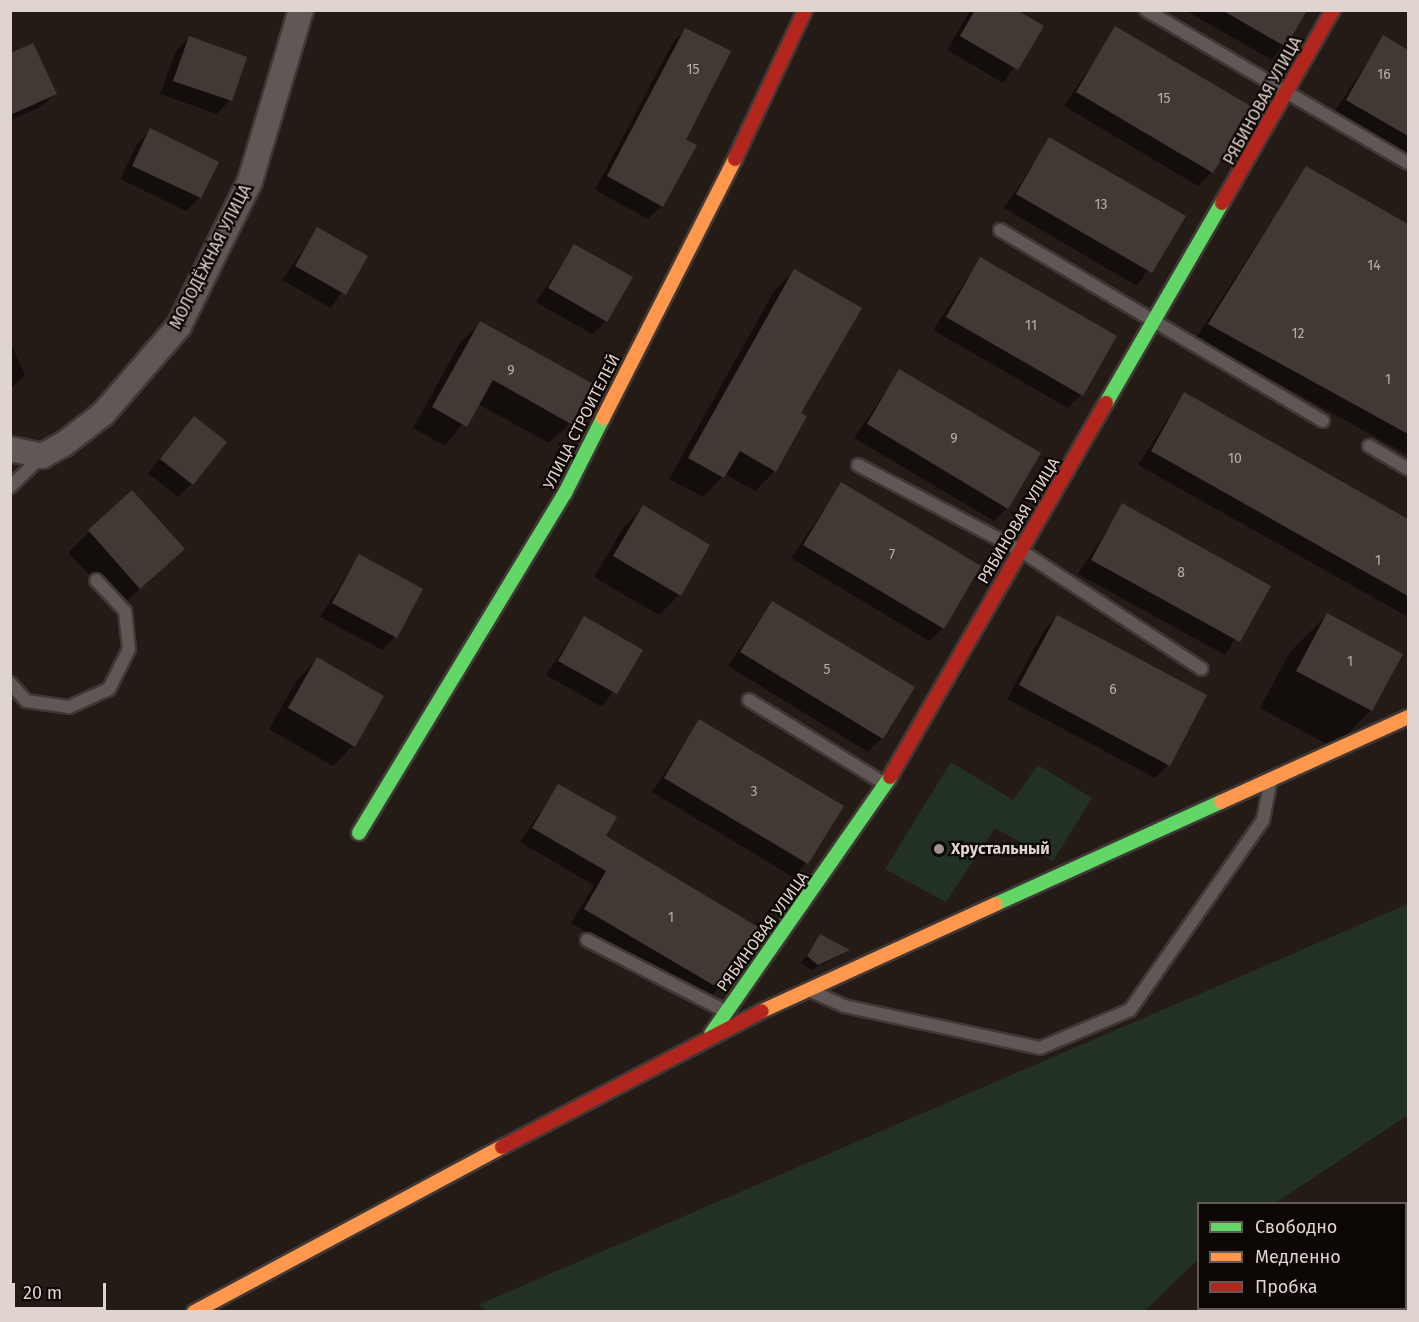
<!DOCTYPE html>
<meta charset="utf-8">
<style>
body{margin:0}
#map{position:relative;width:1419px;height:1322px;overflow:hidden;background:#241b17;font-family:"Fira Sans",sans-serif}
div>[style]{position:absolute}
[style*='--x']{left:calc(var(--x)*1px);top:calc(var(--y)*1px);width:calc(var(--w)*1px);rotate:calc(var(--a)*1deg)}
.green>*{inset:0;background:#233123}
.shadow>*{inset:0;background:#0007}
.building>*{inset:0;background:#433934}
.roads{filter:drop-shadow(2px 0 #3f3835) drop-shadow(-2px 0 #3f3835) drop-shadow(0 2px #3f3835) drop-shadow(0 -2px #3f3835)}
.lane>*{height:12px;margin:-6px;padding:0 6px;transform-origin:6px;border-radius:6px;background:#5f5855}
.street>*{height:24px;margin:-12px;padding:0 12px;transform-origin:12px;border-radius:12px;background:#5f5855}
.fast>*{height:14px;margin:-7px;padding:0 7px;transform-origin:7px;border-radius:7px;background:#63d668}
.slow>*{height:14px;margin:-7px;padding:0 7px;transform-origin:7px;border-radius:7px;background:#ff974d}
.jam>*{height:14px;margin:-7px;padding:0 7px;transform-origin:7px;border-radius:7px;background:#b3261e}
.dots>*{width:16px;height:16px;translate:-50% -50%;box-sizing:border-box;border:3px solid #0d0704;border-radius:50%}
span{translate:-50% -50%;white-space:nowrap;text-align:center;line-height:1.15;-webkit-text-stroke:4.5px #0d0704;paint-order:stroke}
.number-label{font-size:14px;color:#b8ada8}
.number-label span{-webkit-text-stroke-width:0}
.street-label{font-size:16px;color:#dfd4cf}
.poi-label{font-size:16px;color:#dfd4cf;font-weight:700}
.left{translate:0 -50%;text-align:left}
.frame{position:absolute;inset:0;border:12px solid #dfd4cf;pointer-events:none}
.legend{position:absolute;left:1197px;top:1202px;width:210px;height:108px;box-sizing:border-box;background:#0d0704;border:2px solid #615955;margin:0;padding:8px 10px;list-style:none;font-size:18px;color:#dfd4cf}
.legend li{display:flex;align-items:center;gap:12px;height:30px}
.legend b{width:30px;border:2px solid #615955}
.scale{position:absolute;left:12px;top:1283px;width:94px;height:27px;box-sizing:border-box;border:3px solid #dfd4cf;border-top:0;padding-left:8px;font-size:18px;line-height:21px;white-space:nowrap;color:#dfd4cf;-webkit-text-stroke:4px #0d0704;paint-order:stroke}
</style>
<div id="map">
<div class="green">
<div style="clip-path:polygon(951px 762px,1013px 800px,1038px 765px,1092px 798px,1053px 861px,995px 828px,946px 902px,885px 869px)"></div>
<div style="clip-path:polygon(1408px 904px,1408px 1115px,1275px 1203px,1198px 1204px,1198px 1259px,1145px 1311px,489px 1312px,478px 1305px)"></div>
</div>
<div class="shadow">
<div style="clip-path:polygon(970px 10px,1014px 10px,1042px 26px,1003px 83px,947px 50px)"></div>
<div style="clip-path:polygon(1185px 10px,1306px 10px,1272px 60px)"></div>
<div style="clip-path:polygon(1116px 28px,1212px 172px,1198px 186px,1064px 106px)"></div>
<div style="clip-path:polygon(685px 30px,662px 206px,648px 219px,595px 190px,672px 44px)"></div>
<div style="clip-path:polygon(1384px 37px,1408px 51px,1408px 158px,1333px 114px)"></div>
<div style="clip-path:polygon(189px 38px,230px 100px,217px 114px,160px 94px,176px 51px)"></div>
<div style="clip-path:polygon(10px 54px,55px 94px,41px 107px,10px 121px)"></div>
<div style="clip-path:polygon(150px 130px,217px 162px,200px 197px,186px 211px,120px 179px,137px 144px)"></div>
<div style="clip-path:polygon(1050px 139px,1184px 216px,1137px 286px,1004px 208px)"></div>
<div style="clip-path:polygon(1306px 168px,1408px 226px,1408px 455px,1196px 338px)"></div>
<div style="clip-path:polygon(318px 229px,366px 257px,331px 308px,282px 280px)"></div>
<div style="clip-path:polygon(574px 246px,606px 321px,592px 334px,536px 302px)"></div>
<div style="clip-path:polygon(980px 259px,1081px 395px,1068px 408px,933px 330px)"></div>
<div style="clip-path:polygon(794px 271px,799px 413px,775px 471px,755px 491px,725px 474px,703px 497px,669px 479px,774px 291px)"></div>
<div style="clip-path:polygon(481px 323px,570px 423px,549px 443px,478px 404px,445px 446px,413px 428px,460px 343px)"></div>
<div style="clip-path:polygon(10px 342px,25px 375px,10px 389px)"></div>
<div style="clip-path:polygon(900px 371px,1007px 508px,994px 521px,854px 438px)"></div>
<div style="clip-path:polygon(1184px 394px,1408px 520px,1408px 617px,1138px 465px)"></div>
<div style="clip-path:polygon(195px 418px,191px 484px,178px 497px,148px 473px)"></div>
<div style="clip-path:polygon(841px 484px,943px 628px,929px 641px,791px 558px)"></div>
<div style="clip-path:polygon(132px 492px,183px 549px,119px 608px,68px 552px)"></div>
<div style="clip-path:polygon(1123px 505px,1269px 586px,1225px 655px,1078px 574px)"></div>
<div style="clip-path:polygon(643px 507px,679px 595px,659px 615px,594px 577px,623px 528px)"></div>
<div style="clip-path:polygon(359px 556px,395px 637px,382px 650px,320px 617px)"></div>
<div style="clip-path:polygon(772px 602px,882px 738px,868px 752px,728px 666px)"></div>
<div style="clip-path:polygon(1327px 615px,1371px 710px,1334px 748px,1260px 708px,1290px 652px)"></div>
<div style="clip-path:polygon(1057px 616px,1168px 765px,1155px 778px,1007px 699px,1044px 630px)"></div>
<div style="clip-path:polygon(584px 618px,641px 651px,602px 707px,546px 675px)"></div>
<div style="clip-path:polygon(317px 659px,353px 746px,333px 766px,269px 729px,297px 680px)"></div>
<div style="clip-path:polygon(699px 721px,806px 863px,793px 877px,652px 792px)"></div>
<div style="clip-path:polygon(558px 786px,719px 988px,705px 1002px,571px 923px,594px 885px,520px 842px)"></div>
<div style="clip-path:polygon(821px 936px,847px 951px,811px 970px,801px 963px)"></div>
</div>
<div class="building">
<div style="clip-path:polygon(975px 10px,1017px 10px,1044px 26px,1018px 70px,960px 36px)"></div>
<div style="clip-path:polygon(1222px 10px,1307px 10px,1286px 47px)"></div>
<div style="clip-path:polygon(1115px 26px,1252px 107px,1213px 173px,1076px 92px)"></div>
<div style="clip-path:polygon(685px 28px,731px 51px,686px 140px,697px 145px,663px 207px,607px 176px)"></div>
<div style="clip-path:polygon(1383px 35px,1408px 50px,1408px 136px,1346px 100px)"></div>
<div style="clip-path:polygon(189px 36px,247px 57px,232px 101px,173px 81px)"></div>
<div style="clip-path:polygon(33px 43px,57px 94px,10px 115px,10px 53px)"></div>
<div style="clip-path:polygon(150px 128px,219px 162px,201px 198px,132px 166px)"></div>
<div style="clip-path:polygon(1049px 137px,1186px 216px,1152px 273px,1016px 194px)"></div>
<div style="clip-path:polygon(1306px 166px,1408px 224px,1408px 434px,1208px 324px)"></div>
<div style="clip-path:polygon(317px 227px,368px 256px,346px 295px,295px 266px)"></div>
<div style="clip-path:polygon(574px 244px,633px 277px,607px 322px,548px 288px)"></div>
<div style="clip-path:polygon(980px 257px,1117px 336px,1083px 396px,946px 317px)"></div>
<div style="clip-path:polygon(794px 269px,862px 308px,801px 413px,807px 416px,776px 472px,740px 451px,724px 478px,688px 458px)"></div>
<div style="clip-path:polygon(480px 321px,593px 384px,571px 424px,493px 380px,467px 427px,432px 407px)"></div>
<div style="clip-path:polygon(899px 369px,1041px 453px,1008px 509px,867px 424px)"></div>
<div style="clip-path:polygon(1184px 392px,1408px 519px,1408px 596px,1151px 451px)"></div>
<div style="clip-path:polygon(194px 416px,227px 442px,193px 485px,160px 459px)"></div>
<div style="clip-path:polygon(841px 482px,981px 566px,944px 629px,803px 545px)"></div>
<div style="clip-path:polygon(132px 490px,185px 549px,140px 589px,88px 530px)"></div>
<div style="clip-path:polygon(1122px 503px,1271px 586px,1240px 642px,1091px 560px)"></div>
<div style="clip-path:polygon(643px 505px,710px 545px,681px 596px,613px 556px)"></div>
<div style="clip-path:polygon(359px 554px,423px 589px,397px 638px,332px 603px)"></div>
<div style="clip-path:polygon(772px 601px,915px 687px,883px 739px,740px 652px)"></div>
<div style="clip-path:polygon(1327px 613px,1403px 654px,1372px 711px,1296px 671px)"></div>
<div style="clip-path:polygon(1057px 615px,1207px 695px,1170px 766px,1019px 685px)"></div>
<div style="clip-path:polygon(584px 616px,643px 650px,617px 694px,558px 661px)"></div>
<div style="clip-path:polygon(317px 657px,384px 696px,355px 747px,288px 708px)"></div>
<div style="clip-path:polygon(699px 719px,844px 806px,808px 864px,664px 778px)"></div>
<div style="clip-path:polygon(558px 784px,617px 817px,606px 836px,758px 927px,720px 989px,584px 909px,606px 871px,532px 828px)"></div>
<div style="clip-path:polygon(820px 934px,850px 950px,818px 965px,807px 956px)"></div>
</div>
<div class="roads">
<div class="lane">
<div style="--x:1146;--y:10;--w:303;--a:30.3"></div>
<div style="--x:1000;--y:230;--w:375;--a:30.6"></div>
<div style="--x:1369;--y:446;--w:45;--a:30.5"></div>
<div style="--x:858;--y:465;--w:183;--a:27.7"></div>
<div style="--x:1020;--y:550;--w:217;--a:33.2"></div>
<div style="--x:10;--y:487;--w:45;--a:-44.1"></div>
<div style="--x:10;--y:683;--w:24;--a:48"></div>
<div style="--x:26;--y:701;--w:43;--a:7.9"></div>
<div style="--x:69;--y:707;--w:44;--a:-24.2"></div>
<div style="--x:109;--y:689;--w:45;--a:-63.4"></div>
<div style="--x:129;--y:649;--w:38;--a:-96"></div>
<div style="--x:125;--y:611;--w:42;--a:-133.1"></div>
<div style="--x:749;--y:700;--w:160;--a:31.7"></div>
<div style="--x:587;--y:940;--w:155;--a:27.2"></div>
<div style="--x:813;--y:992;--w:34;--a:24"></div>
<div style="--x:844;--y:1006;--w:200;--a:12.1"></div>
<div style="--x:1040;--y:1048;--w:98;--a:-22.9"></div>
<div style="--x:1130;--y:1010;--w:232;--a:-55"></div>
<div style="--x:1263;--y:820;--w:37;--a:-79"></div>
</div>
<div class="street">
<div style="--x:10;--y:449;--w:33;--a:12"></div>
<div style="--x:42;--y:456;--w:25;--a:-29"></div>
<div style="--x:64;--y:444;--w:49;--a:-37.6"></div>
<div style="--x:103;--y:414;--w:116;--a:-49.2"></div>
<div style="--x:179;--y:326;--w:161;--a:-63.9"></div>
<div style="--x:250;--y:181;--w:178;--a:-73.4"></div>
</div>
<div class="fast">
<div style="--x:1106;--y:403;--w:231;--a:-59.9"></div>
<div style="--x:359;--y:833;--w:398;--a:-58.8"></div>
<div style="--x:565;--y:493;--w:84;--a:-63.1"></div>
<div style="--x:996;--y:904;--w:247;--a:-24.4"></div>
<div style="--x:711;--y:1034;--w:313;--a:-55.1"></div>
</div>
<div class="slow">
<div style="--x:603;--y:418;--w:291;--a:-63"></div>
<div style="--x:1221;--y:802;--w:205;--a:-24.4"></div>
<div style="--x:762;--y:1011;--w:257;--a:-24.6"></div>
<div style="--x:194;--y:1312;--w:349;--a:-28.2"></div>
</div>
<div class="jam">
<div style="--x:735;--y:159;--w:165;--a:-64.8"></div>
<div style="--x:1222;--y:203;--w:223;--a:-60.1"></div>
<div style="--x:890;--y:777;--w:432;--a:-60"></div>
<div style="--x:502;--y:1147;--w:293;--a:-27.6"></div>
</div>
</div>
<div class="dots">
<div style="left:939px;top:849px;background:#9e938f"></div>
</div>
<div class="number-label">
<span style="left:693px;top:70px">15</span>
<span style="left:1384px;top:75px">16</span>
<span style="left:1164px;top:99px">15</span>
<span style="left:1101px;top:205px">13</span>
<span style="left:1374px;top:266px">14</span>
<span style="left:1031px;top:326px">11</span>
<span style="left:1298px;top:334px">12</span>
<span style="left:511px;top:371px">9</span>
<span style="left:1388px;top:380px">1</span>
<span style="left:954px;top:439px">9</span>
<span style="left:1235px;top:459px">10</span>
<span style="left:892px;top:555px">7</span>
<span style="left:1378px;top:561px">1</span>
<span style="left:1181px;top:573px">8</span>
<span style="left:1350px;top:662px">1</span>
<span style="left:827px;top:670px">5</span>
<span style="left:1113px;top:690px">6</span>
<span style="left:754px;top:792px">3</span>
<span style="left:671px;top:918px">1</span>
</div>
<div class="street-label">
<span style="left:1263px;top:101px;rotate:-61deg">РЯБИНОВАЯ УЛИЦА</span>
<span style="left:211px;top:257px;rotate:-63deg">МОЛОДЁЖНАЯ УЛИЦА</span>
<span style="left:582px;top:422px;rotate:-63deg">УЛИЦА СТРОИТЕЛЕЙ</span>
<span style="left:1019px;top:521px;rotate:-59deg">РЯБИНОВАЯ УЛИЦА</span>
<span style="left:763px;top:932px;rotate:-54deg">РЯБИНОВАЯ УЛИЦА</span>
</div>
<div class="poi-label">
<span class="left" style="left:951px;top:849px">Хрустальный</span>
</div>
<div class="frame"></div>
<ul class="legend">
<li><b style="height:8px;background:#63d668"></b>Свободно</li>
<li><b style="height:8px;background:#ff974d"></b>Медленно</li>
<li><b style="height:8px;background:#b3261e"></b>Пробка</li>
</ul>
<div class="scale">20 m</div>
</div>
